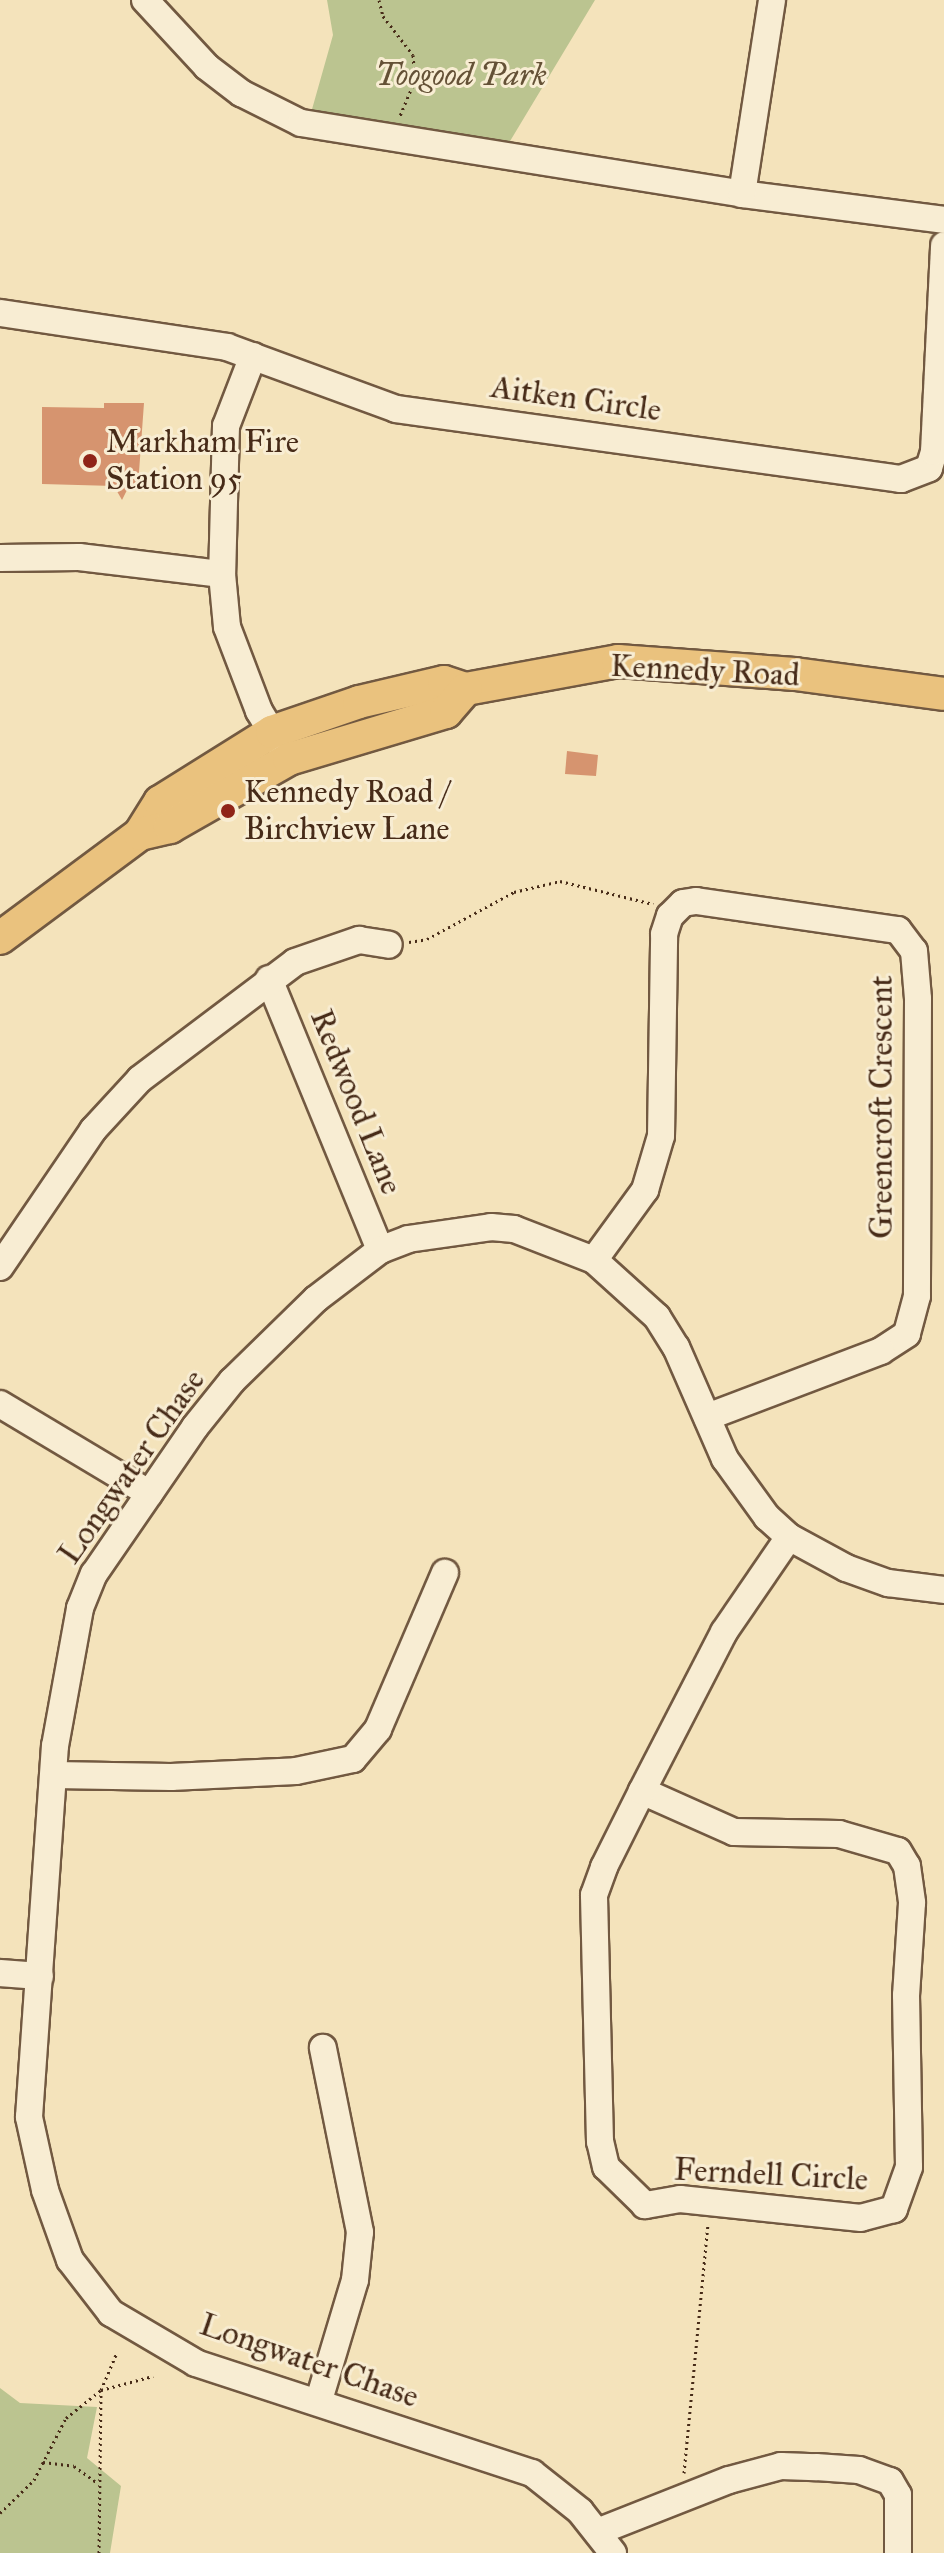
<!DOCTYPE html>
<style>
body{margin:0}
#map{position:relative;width:944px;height:2553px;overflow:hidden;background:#f4e3bb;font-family:"IM FELL Great Primer",serif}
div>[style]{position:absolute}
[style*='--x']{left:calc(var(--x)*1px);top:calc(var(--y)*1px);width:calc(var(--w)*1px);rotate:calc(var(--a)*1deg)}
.green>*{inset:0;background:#bbc490}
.building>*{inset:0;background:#d6946f}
.path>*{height:3px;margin-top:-1.5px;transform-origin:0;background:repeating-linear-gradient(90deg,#472b18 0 2px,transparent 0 6px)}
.roads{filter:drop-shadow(2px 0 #725941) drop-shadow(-2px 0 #725941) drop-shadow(0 2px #725941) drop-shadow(0 -2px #725941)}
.minor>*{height:26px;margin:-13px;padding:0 13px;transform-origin:13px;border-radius:13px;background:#f8edd3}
.major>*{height:32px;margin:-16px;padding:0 16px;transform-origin:16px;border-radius:16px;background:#eac27e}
.dots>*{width:22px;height:22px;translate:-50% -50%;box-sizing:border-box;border:4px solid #f8edd3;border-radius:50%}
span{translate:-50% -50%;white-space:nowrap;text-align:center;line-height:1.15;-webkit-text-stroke:6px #f8edd3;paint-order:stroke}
.park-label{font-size:32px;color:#645136;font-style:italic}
.street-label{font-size:32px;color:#472b18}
.poi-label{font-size:32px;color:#472b18}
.left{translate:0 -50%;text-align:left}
</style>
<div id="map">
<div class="green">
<div style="clip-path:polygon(327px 0,595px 0,501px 156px,307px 127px,333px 35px)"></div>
<div style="clip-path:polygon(0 2388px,20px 2403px,97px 2407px,87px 2458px,121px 2486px,110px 2553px,0 2553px)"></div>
</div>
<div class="building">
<div style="clip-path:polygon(104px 403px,144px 403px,138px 486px,129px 486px,122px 500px,114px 486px,42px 484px,42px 407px,104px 408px)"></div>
<div style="clip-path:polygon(567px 751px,598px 755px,596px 776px,565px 774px)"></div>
</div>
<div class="path">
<div style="--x:379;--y:0;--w:16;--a:76"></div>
<div style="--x:383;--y:16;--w:49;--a:52.4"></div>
<div style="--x:413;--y:55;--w:25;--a:85"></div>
<div style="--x:415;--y:80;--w:41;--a:112.8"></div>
<div style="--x:409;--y:942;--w:18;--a:-9"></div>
<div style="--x:427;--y:939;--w:99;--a:-28.4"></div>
<div style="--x:514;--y:892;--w:47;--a:-13.4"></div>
<div style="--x:560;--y:881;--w:96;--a:13.9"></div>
<div style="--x:43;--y:2462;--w:31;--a:7"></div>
<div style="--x:74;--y:2466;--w:27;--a:36"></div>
<div style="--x:684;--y:2473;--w:248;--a:-84.5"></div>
<div style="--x:0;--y:2513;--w:47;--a:-44.1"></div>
<div style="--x:34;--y:2480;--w:70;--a:-62.7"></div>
<div style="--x:66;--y:2418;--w:45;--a:-38.7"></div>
<div style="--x:101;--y:2390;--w:39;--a:-67"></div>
<div style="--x:99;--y:2553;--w:163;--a:-89.3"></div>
<div style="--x:101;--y:2390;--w:54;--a:-15.1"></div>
</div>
<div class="roads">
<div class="minor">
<div style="--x:145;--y:0;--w:91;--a:47.2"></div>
<div style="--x:207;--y:67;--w:43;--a:37.4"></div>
<div style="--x:241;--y:93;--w:67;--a:26.6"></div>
<div style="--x:301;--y:123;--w:447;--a:9.1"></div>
<div style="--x:742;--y:194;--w:204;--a:7.3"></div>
<div style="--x:742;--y:194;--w:196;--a:-81.2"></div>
<div style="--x:0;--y:313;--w:230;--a:8.5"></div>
<div style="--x:227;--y:347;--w:180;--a:20.1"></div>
<div style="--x:396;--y:409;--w:510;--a:7.89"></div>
<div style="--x:901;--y:479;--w:30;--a:-21"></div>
<div style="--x:929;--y:468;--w:17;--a:-73"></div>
<div style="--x:934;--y:452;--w:207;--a:-87.2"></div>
<div style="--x:253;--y:356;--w:75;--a:111.1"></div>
<div style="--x:226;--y:426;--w:148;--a:91.5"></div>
<div style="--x:222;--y:574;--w:53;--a:84.6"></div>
<div style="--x:227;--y:627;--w:90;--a:69.1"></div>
<div style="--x:259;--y:711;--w:42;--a:58.6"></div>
<div style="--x:0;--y:558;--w:79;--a:-0.7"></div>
<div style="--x:79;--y:557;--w:144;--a:6.8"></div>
<div style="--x:269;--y:979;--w:293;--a:67.7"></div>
<div style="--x:594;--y:1260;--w:87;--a:-53.9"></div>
<div style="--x:645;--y:1190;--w:56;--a:-73.5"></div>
<div style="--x:661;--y:1136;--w:202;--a:-89.1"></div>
<div style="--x:664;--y:934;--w:19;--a:-72"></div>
<div style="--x:670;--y:916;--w:18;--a:-45"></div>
<div style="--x:683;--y:903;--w:13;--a:-9"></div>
<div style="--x:696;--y:901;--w:204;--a:8.2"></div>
<div style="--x:898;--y:930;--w:26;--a:53"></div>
<div style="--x:914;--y:951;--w:48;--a:85.2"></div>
<div style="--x:918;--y:999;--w:297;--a:90.2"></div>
<div style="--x:917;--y:1296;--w:39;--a:105"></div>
<div style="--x:907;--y:1334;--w:31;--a:147"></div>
<div style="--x:881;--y:1351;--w:186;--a:159.2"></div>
<div style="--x:0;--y:1267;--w:166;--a:-55.8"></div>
<div style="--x:93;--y:1130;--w:69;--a:-47.3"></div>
<div style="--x:140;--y:1079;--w:194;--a:-37"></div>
<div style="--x:295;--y:962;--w:68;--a:-19"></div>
<div style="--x:359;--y:940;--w:30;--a:9"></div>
<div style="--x:0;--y:1404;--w:174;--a:30.9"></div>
<div style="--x:54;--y:1775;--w:117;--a:1"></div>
<div style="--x:171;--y:1777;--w:125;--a:-2.7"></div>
<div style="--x:296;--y:1771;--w:58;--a:-11.9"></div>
<div style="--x:353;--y:1759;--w:39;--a:-50"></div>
<div style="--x:378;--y:1729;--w:170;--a:-66.8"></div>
<div style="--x:642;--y:1791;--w:101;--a:24"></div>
<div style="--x:734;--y:1832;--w:105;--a:1.1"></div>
<div style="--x:839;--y:1834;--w:61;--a:16.1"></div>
<div style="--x:898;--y:1851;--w:17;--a:59"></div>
<div style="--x:907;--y:1866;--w:37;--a:82"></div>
<div style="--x:912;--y:1903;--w:92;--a:93.7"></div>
<div style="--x:906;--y:1995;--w:172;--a:89"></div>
<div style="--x:909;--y:2167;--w:45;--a:109.7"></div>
<div style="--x:894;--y:2209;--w:34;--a:165"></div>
<div style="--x:861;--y:2218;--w:182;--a:-174"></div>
<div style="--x:680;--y:2199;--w:36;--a:170"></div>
<div style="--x:645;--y:2205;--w:54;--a:-135.7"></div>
<div style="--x:606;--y:2167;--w:26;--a:-103"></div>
<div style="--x:600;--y:2142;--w:247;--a:-91.4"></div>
<div style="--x:594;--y:1895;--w:30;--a:-70"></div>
<div style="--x:604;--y:1867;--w:85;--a:-63.4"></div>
<div style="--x:642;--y:1791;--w:179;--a:-62.7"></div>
<div style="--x:724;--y:1632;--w:115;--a:-55.6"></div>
<div style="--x:0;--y:1973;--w:40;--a:4.3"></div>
<div style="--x:319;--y:2400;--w:125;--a:-73.3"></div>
<div style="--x:355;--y:2280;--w:48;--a:-84.1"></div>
<div style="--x:360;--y:2232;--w:188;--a:-101.4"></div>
<div style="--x:597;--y:2532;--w:142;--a:-21.5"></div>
<div style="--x:729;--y:2480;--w:54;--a:-15.1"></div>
<div style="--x:781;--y:2466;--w:35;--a:2"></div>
<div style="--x:816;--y:2467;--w:43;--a:4"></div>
<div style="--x:859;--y:2470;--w:33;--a:20"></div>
<div style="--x:890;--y:2481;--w:16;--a:60"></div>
<div style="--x:898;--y:2495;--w:58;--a:90"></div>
<div style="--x:613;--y:2553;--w:53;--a:-128.2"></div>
<div style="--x:580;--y:2511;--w:61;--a:-141.6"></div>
<div style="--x:532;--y:2473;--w:354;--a:-161.9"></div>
<div style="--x:196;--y:2363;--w:99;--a:-149.5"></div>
<div style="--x:111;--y:2313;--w:67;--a:-127.7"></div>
<div style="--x:70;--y:2260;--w:74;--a:-109.7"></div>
<div style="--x:45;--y:2190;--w:75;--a:-102.4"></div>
<div style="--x:29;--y:2117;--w:372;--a:-86"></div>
<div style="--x:55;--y:1746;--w:140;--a:-79.7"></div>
<div style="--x:80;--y:1608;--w:37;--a:-68"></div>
<div style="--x:94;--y:1574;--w:178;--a:-55.5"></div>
<div style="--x:195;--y:1427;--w:59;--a:-51.2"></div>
<div style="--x:232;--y:1381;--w:117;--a:-44.3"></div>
<div style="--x:316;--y:1299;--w:81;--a:-37.4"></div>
<div style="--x:380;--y:1250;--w:30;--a:-21"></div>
<div style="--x:408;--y:1239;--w:84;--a:-8.2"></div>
<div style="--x:491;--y:1227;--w:23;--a:5"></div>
<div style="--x:514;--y:1229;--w:86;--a:21.2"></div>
<div style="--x:594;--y:1260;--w:85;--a:42.1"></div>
<div style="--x:657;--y:1317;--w:36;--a:58"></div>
<div style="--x:676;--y:1347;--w:122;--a:66.4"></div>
<div style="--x:725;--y:1459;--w:72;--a:54.1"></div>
<div style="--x:767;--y:1517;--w:30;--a:42"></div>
<div style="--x:789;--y:1537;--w:65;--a:28.5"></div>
<div style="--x:846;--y:1568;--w:45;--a:19.7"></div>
<div style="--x:888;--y:1583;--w:56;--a:7.1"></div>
</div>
<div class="major">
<div style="--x:140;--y:834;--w:38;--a:-58"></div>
<div style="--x:160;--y:802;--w:132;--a:-32"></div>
<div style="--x:272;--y:732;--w:92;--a:-19"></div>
<div style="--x:359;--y:702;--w:87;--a:-13.2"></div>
<div style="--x:444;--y:682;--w:23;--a:18"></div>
<div style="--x:466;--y:689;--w:155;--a:-10.4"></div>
<div style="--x:618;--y:661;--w:177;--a:4.2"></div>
<div style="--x:795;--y:674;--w:150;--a:7.6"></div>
<div style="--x:0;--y:938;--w:174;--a:-36.6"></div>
<div style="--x:140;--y:834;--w:31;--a:-13"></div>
<div style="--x:170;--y:827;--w:137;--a:-29.7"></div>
<div style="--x:289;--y:759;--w:164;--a:-16.7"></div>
<div style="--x:446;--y:712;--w:30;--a:-49"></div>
</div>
</div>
<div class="dots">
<div style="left:90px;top:461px;background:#8f2418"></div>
<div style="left:228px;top:811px;background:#8f2418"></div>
</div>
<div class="park-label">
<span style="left:461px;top:75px">Toogood Park</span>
</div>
<div class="street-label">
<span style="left:576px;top:399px;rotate:8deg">Aitken Circle</span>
<span style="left:705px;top:671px;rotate:3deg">Kennedy Road</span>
<span style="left:356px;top:1102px;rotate:68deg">Redwood Lane</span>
<span style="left:882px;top:1107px;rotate:-90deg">Greencroft Crescent</span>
<span style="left:132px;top:1467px;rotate:-55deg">Longwater Chase</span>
<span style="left:771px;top:2175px;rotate:3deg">Ferndell Circle</span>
<span style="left:309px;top:2361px;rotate:19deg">Longwater Chase</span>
</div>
<div class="poi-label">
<span class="left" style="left:106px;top:461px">Markham Fire<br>Station 95</span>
<span class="left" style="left:244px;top:811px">Kennedy Road /<br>Birchview Lane</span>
</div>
</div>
